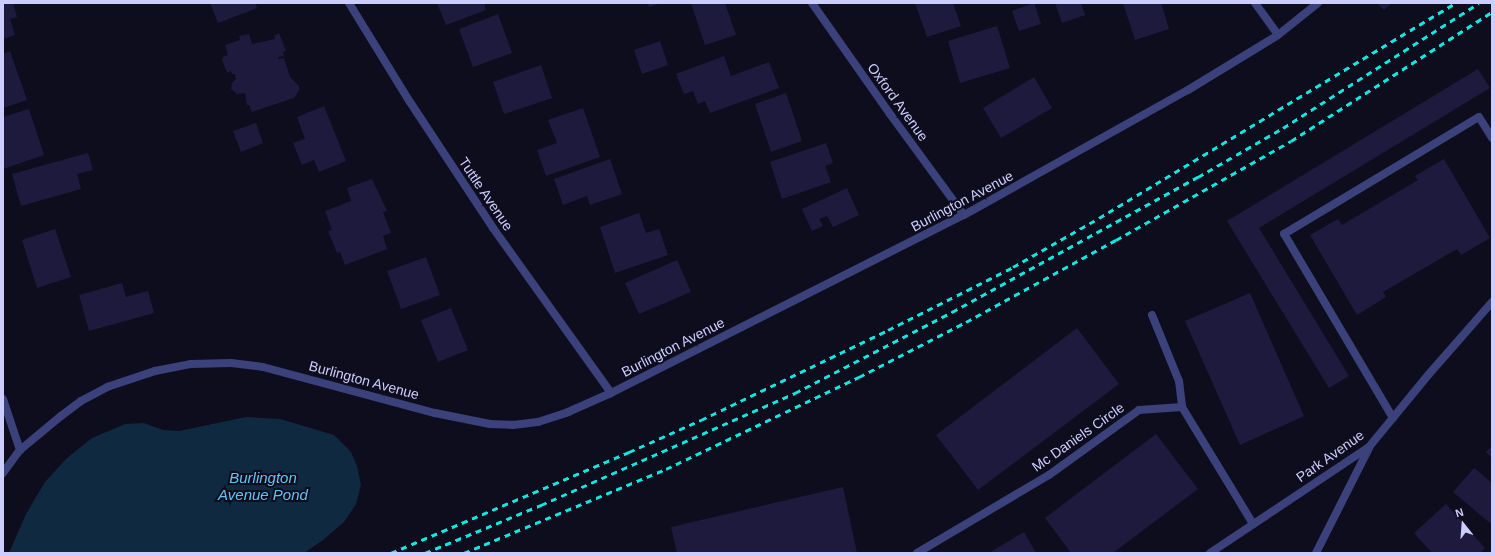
<!DOCTYPE html>
<style>
body{margin:0}
#map{position:relative;width:1495px;height:556px;overflow:hidden;background:#0e0d1e;font-family:Helvetica,sans-serif}
div>[style]{position:absolute}
[style*='--x']{left:calc(var(--x)*1px);top:calc(var(--y)*1px);width:calc(var(--w)*1px);rotate:calc(var(--a)*1deg)}
.water>*{inset:0;background:#0e2940}
.building>*{inset:0;background:#1d1a3d}
.service>*{height:8px;margin:-4px;padding:0 4px;transform-origin:4px;border-radius:4px;background:#3b417a}
.minor>*{height:8px;margin:-4px;padding:0 4px;transform-origin:4px;border-radius:4px;background:#3b417a}
.rail>*{height:3px;margin-top:-1.5px;transform-origin:0;background:repeating-linear-gradient(90deg,#0de8e0 0 6px,transparent 0 11px)}
span{translate:-50% -50%;white-space:nowrap;text-align:center;line-height:1.15;-webkit-text-stroke:4px #0e0d1e;paint-order:stroke}
.street-label{font-size:14px;color:#cccdfc}
.water-label{font-size:15px;color:#60c5f6;font-style:italic}
.frame{position:absolute;inset:0;border:4px solid #cccdfc;pointer-events:none}
.north{position:absolute;left:1443px;top:504px;width:40px;height:40px;-webkit-text-stroke:3px #0e0d1e;paint-order:stroke;rotate:343deg;font-size:11px;font-weight:700;line-height:16px;text-align:center;color:#cccdfc}
.north::after{content:'';display:block;margin:auto;width:14px;height:18px;background:#cccdfc;clip-path:polygon(50% 0,100% 100%,50% 72%,0 100%)}
</style>
<div id="map">
<div class="water">
<div style="clip-path:polygon(246px 417px,280px 419px,334px 435px,351px 452px,357px 466px,361px 485px,356px 504px,344px 522px,323px 540px,304px 553px,9px 553px,26px 514px,45px 482px,67px 458px,92px 438px,125px 424px,144px 423px,163px 430px,179px 431px)"></div>
</div>
<div class="building">
<div style="clip-path:polygon(3px 3px,13px 3px,17px 17px,10px 19px,15px 35px,3px 39px)"></div>
<div style="clip-path:polygon(210px 3px,255px 3px,257px 8px,218px 23px)"></div>
<div style="clip-path:polygon(437px 3px,484px 3px,486px 10px,446px 25px)"></div>
<div style="clip-path:polygon(648px 3px,661px 3px,649px 7px)"></div>
<div style="clip-path:polygon(691px 3px,725px 3px,736px 35px,705px 45px)"></div>
<div style="clip-path:polygon(915px 3px,953px 3px,961px 26px,927px 37px)"></div>
<div style="clip-path:polygon(1034px 3px,1041px 24px,1019px 31px,1012px 11px)"></div>
<div style="clip-path:polygon(1055px 3px,1081px 3px,1085px 15px,1062px 23px)"></div>
<div style="clip-path:polygon(1123px 3px,1161px 3px,1169px 29px,1135px 40px)"></div>
<div style="clip-path:polygon(1377px 3px,1392px 3px,1384px 10px)"></div>
<div style="clip-path:polygon(498px 14px,512px 53px,473px 67px,459px 29px)"></div>
<div style="clip-path:polygon(997px 26px,1010px 68px,960px 83px,948px 41px)"></div>
<div style="clip-path:polygon(279px 33px,286px 51px,283px 52px,284px 56px,278px 57px,279px 59px,284px 58px,290px 77px,299px 86px,299px 90px,294px 98px,252px 112px,249px 105px,247px 105px,245px 93px,237px 94px,231px 89px,232px 83px,236px 79px,235px 74px,232px 74px,231px 71px,227px 73px,222px 60px,223px 57px,228px 55px,225px 45px,240px 40px,239px 36px,249px 34px,252px 44px,275px 39px,274px 36px)"></div>
<div style="clip-path:polygon(660px 41px,668px 65px,642px 74px,634px 50px)"></div>
<div style="clip-path:polygon(10px 51px,27px 100px,3px 108px,3px 54px)"></div>
<div style="clip-path:polygon(724px 56px,731px 76px,769px 62px,779px 88px,710px 113px,705px 101px,698px 104px,693px 91px,684px 94px,676px 74px)"></div>
<div style="clip-path:polygon(541px 65px,552px 98px,504px 114px,493px 82px)"></div>
<div style="clip-path:polygon(1478px 69px,1490px 88px,1259px 228px,1349px 376px,1329px 388px,1227px 221px)"></div>
<div style="clip-path:polygon(1034px 77px,1052px 108px,1001px 138px,983px 108px)"></div>
<div style="clip-path:polygon(786px 93px,802px 141px,771px 152px,755px 104px)"></div>
<div style="clip-path:polygon(324px 106px,346px 161px,319px 172px,314px 160px,302px 165px,293px 143px,305px 139px,297px 117px)"></div>
<div style="clip-path:polygon(583px 108px,600px 157px,546px 176px,537px 150px,557px 143px,548px 120px)"></div>
<div style="clip-path:polygon(29px 109px,44px 155px,3px 169px,3px 117px)"></div>
<div style="clip-path:polygon(256px 123px,263px 143px,241px 152px,233px 131px)"></div>
<div style="clip-path:polygon(826px 143px,833px 163px,825px 166px,831px 182px,782px 199px,770px 162px)"></div>
<div style="clip-path:polygon(88px 153px,93px 170px,77px 174px,81px 189px,21px 206px,12px 174px)"></div>
<div style="clip-path:polygon(610px 159px,622px 194px,590px 205px,587px 196px,563px 205px,554px 179px)"></div>
<div style="clip-path:polygon(1444px 159px,1490px 238px,1461px 255px,1457px 249px,1383px 292px,1386px 297px,1357px 315px,1310px 235px,1338px 219px,1342px 225px,1418px 180px,1415px 176px)"></div>
<div style="clip-path:polygon(372px 179px,387px 211px,383px 212px,391px 233px,383px 236px,387px 249px,345px 265px,340px 252px,337px 253px,328px 231px,332px 230px,325px 211px,351px 201px,347px 188px)"></div>
<div style="clip-path:polygon(847px 188px,859px 215px,833px 227px,827px 216px,819px 219px,823px 226px,812px 231px,802px 209px)"></div>
<div style="clip-path:polygon(639px 213px,646px 233px,659px 229px,668px 255px,615px 273px,600px 227px)"></div>
<div style="clip-path:polygon(55px 229px,71px 277px,37px 288px,22px 240px)"></div>
<div style="clip-path:polygon(426px 257px,440px 295px,401px 309px,387px 271px)"></div>
<div style="clip-path:polygon(677px 260px,691px 292px,639px 314px,625px 283px)"></div>
<div style="clip-path:polygon(122px 283px,126px 297px,148px 291px,154px 313px,89px 331px,79px 295px)"></div>
<div style="clip-path:polygon(1250px 293px,1304px 416px,1240px 445px,1185px 321px)"></div>
<div style="clip-path:polygon(451px 308px,468px 350px,438px 362px,421px 320px)"></div>
<div style="clip-path:polygon(1077px 328px,1119px 384px,978px 490px,936px 435px)"></div>
<div style="clip-path:polygon(1156px 434px,1198px 489px,1113px 553px,1071px 553px,1045px 518px)"></div>
<div style="clip-path:polygon(1492px 446px,1492px 458px,1486px 452px)"></div>
<div style="clip-path:polygon(1474px 468px,1492px 483px,1492px 521px,1490px 523px,1453px 492px)"></div>
<div style="clip-path:polygon(843px 487px,857px 553px,677px 553px,671px 527px)"></div>
<div style="clip-path:polygon(1446px 504px,1485px 548px,1480px 553px,1432px 553px,1414px 533px)"></div>
<div style="clip-path:polygon(1024px 532px,1036px 553px,989px 553px)"></div>
</div>
<div class="service">
<div style="--x:1152;--y:315;--w:71;--a:67.8"></div>
<div style="--x:1179;--y:381;--w:26;--a:83"></div>
<div style="--x:1393;--y:418;--w:214;--a:-120.6"></div>
<div style="--x:1284;--y:234;--w:227;--a:-31"></div>
<div style="--x:1479;--y:117;--w:25;--a:58"></div>
</div>
<div class="minor">
<div style="--x:349;--y:3;--w:116;--a:58.4"></div>
<div style="--x:410;--y:102;--w:151;--a:56.6"></div>
<div style="--x:493;--y:228;--w:203;--a:54.4"></div>
<div style="--x:812;--y:3;--w:136;--a:54.9"></div>
<div style="--x:890;--y:114;--w:125;--a:53.8"></div>
<div style="--x:1255;--y:3;--w:39;--a:54"></div>
<div style="--x:3;--y:399;--w:54;--a:71.6"></div>
<div style="--x:3;--y:473;--w:29;--a:-54"></div>
<div style="--x:20;--y:450;--w:53;--a:-39.7"></div>
<div style="--x:61;--y:416;--w:25;--a:-37"></div>
<div style="--x:81;--y:401;--w:30;--a:-28"></div>
<div style="--x:107;--y:387;--w:51;--a:-18.4"></div>
<div style="--x:155;--y:371;--w:37;--a:-11"></div>
<div style="--x:191;--y:364;--w:40;--a:-1.4"></div>
<div style="--x:231;--y:363;--w:32;--a:7"></div>
<div style="--x:263;--y:367;--w:178;--a:15"></div>
<div style="--x:435;--y:413;--w:56;--a:11.3"></div>
<div style="--x:490;--y:424;--w:23;--a:2"></div>
<div style="--x:513;--y:425;--w:25;--a:-7"></div>
<div style="--x:538;--y:422;--w:32;--a:-18"></div>
<div style="--x:568;--y:412;--w:47;--a:-23.8"></div>
<div style="--x:611;--y:393;--w:395;--a:-26.8"></div>
<div style="--x:964;--y:215;--w:257;--a:-29.2"></div>
<div style="--x:1188;--y:90;--w:105;--a:-31.4"></div>
<div style="--x:1278;--y:35;--w:51;--a:-38.7"></div>
<div style="--x:917;--y:553;--w:153;--a:-30.6"></div>
<div style="--x:1049;--y:475;--w:111;--a:-35.8"></div>
<div style="--x:1139;--y:410;--w:43;--a:-4"></div>
<div style="--x:1182;--y:407;--w:137;--a:58.7"></div>
<div style="--x:1210;--y:553;--w:191;--a:-33.7"></div>
<div style="--x:1369;--y:447;--w:94;--a:-50.6"></div>
<div style="--x:1429;--y:374;--w:96;--a:-48.8"></div>
<div style="--x:1316;--y:553;--w:118;--a:-63.2"></div>
</div>
<div class="rail">
<div style="--x:391;--y:553;--w:259;--a:-23"></div>
<div style="--x:629;--y:452;--w:79;--a:-24"></div>
<div style="--x:701;--y:420;--w:208;--a:-25.7"></div>
<div style="--x:888;--y:330;--w:140;--a:-26.7"></div>
<div style="--x:1013;--y:267;--w:99;--a:-29.7"></div>
<div style="--x:1099;--y:218;--w:417;--a:-31.1"></div>
<div style="--x:425;--y:553;--w:126;--a:-22.5"></div>
<div style="--x:541;--y:505;--w:278;--a:-23.8"></div>
<div style="--x:795;--y:393;--w:177;--a:-27.3"></div>
<div style="--x:952;--y:312;--w:281;--a:-28.8"></div>
<div style="--x:1198;--y:177;--w:98;--a:-30"></div>
<div style="--x:1283;--y:128;--w:232;--a:-32.5"></div>
<div style="--x:464;--y:553;--w:219;--a:-22.6"></div>
<div style="--x:666;--y:469;--w:214;--a:-25.5"></div>
<div style="--x:859;--y:377;--w:120;--a:-27.2"></div>
<div style="--x:966;--y:322;--w:171;--a:-28.7"></div>
<div style="--x:1116;--y:240;--w:201;--a:-29.5"></div>
<div style="--x:1291;--y:141;--w:239;--a:-32.7"></div>
</div>
<div class="street-label">
<span style="left:898px;top:102px;rotate:54deg">Oxford Avenue</span>
<span style="left:486px;top:194px;rotate:56deg">Tuttle Avenue</span>
<span style="left:962px;top:201px;rotate:-28deg">Burlington Avenue</span>
<span style="left:673px;top:347px;rotate:-27deg">Burlington Avenue</span>
<span style="left:364px;top:380px;rotate:15deg">Burlington Avenue</span>
<span style="left:1078px;top:437px;rotate:-35deg">Mc Daniels Circle</span>
<span style="left:1330px;top:456px;rotate:-35deg">Park Avenue</span>
</div>
<div class="water-label">
<span style="left:263px;top:486px">Burlington<br>Avenue Pond</span>
</div>
<div class="frame"></div>
<div class="north">N</div>
</div>
